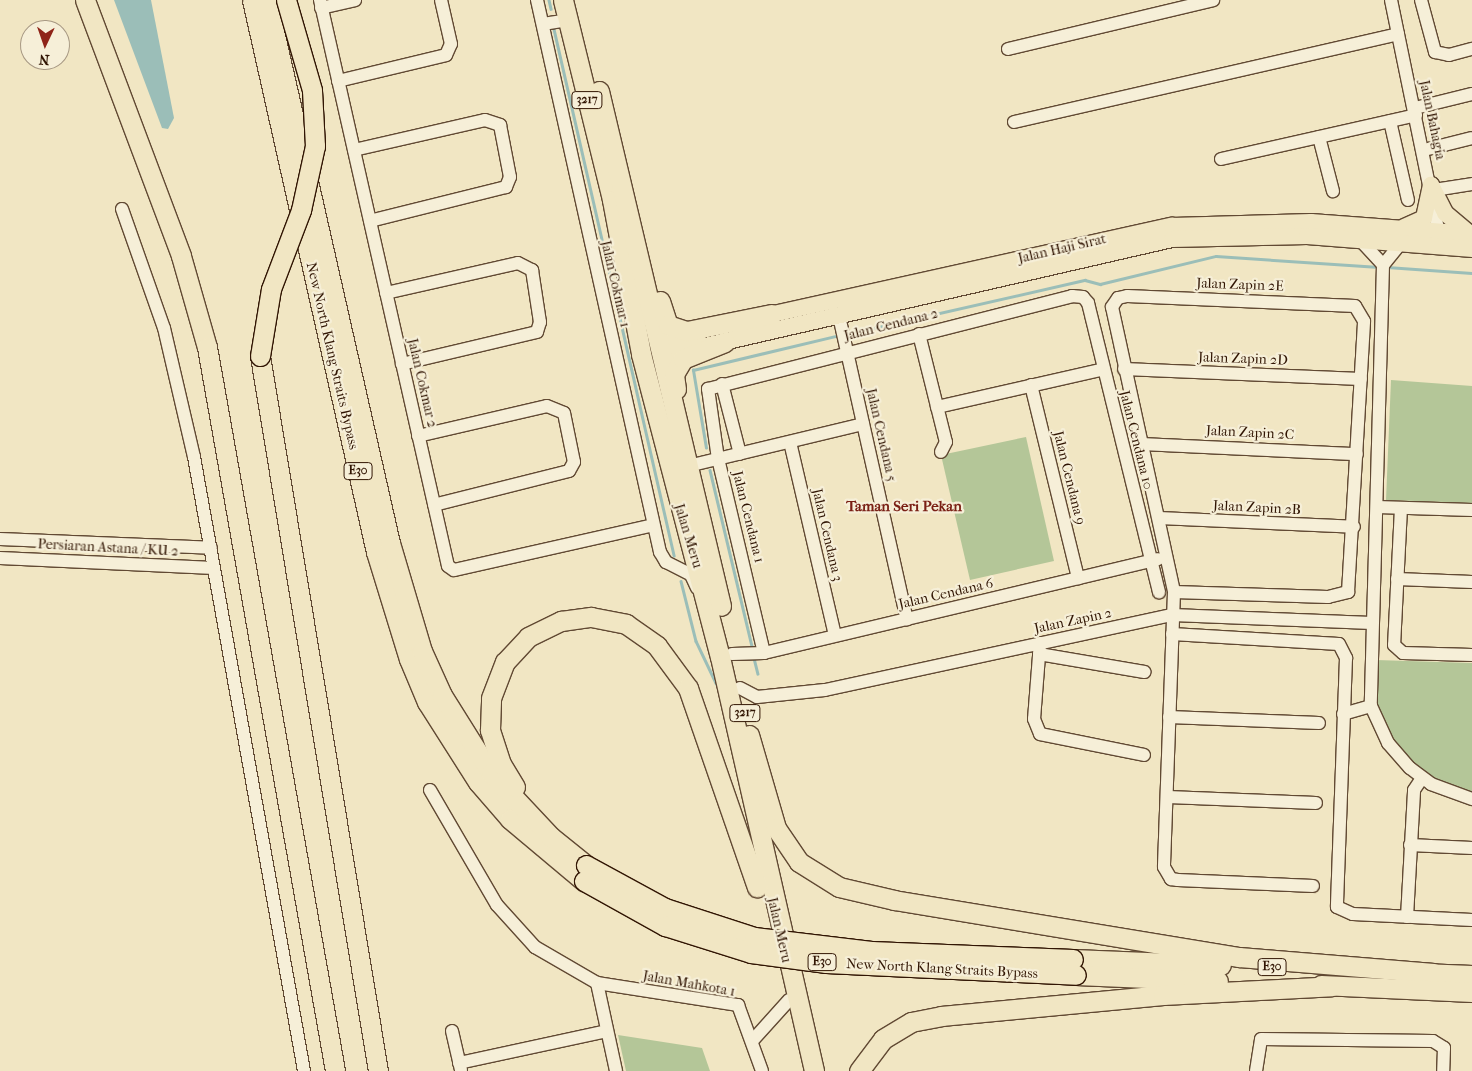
<!DOCTYPE html>
<style>
body{margin:0}
#map{position:relative;width:1472px;height:1071px;overflow:hidden;background:#f1e6c3;font-family:"IM FELL French Canon",serif}
div>[style]{position:absolute}
[style*='--x']{left:calc(var(--x)*1px);top:calc(var(--y)*1px);width:calc(var(--w)*1px);rotate:calc(var(--a)*1deg)}
.green>*{inset:0;background:#b4c698}
.water>*{inset:0;background:#9bbeb8}
.stream>*{height:2.5px;margin:-1.25px;padding:0 1.25px;transform-origin:1.25px;border-radius:1.25px;background:#9bbeb8}
.roads{filter:drop-shadow(1px 0 #614933) drop-shadow(-1px 0 #614933) drop-shadow(0 1px #614933) drop-shadow(0 -1px #614933)}
.minor>*{height:12px;margin:-6px;padding:0 6px;transform-origin:6px;border-radius:6px;background:#f6efd8}
.major>*{height:16px;margin:-8px;padding:0 8px;transform-origin:8px;border-radius:8px;background:#f1e6c3}
.highway>*{height:19px;margin:-9.5px;padding:0 9.5px;transform-origin:9.5px;border-radius:9.5px;background:#f1e6c3}
.bridges{filter:drop-shadow(1px 0 #311503) drop-shadow(-1px 0 #311503) drop-shadow(0 1px #311503) drop-shadow(0 -1px #311503)}
.highway-bridge>*{height:19px;margin:-9.5px;padding:0 9.5px;transform-origin:9.5px;border-radius:9.5px;background:#f1e6c3}
span{translate:-50% -50%;white-space:nowrap;text-align:center;line-height:1.15;-webkit-text-stroke:4.5px #f6efd8;paint-order:stroke}
.shield-label span{padding:1px 4px;background:#f6efd8;border:1px solid;border-radius:4px;-webkit-text-stroke-width:0}
.shield-label{font-size:12px;color:#311503;font-weight:700}
.street-label{font-size:14px;color:#311503}
.neighbourhood-label{font-size:15px;color:#7a1f14;font-weight:700}
.north{position:absolute;left:20px;top:20px;width:50px;height:50px;box-sizing:border-box;background:#f6efd8;border:1px solid #a79883;border-radius:50%;rotate:183deg;font-size:14px;font-weight:700;line-height:20px;text-align:center;color:#311503}
.north::after{content:'';display:block;margin:auto;width:18px;height:22px;background:#8f2418;clip-path:polygon(50% 0,100% 100%,50% 72%,0 100%)}
</style>
<div id="map">
<div class="green">
<div style="clip-path:polygon(1391px 380px,1472px 386px,1472px 503px,1386px 500px)"></div>
<div style="clip-path:polygon(1026px 437px,1054px 561px,970px 580px,941px 455px)"></div>
<div style="clip-path:polygon(1376px 660px,1472px 663px,1472px 797px,1423px 775px,1391px 740px,1376px 705px)"></div>
<div style="clip-path:polygon(618px 1035px,702px 1048px,710px 1071px,626px 1071px)"></div>
</div>
<div class="water">
<div style="clip-path:polygon(114px 0,151px 0,174px 118px,168px 129px,162px 128px)"></div>
</div>
<div class="stream">
<div style="--x:549;--y:0;--w:9;--a:77"></div>
<div style="--x:554;--y:29;--w:540;--a:77.15"></div>
<div style="--x:1387;--y:267;--w:85;--a:4"></div>
<div style="--x:847;--y:334;--w:244;--a:-12.8"></div>
<div style="--x:1085;--y:280;--w:16;--a:15"></div>
<div style="--x:1100;--y:284;--w:119;--a:-13.6"></div>
<div style="--x:1216;--y:256;--w:163;--a:3.9"></div>
<div style="--x:706;--y:448;--w:79;--a:-99.5"></div>
<div style="--x:693;--y:370;--w:151;--a:-13.4"></div>
<div style="--x:710;--y:470;--w:185;--a:76.6"></div>
<div style="--x:681;--y:581;--w:62;--a:76"></div>
<div style="--x:696;--y:641;--w:47;--a:64.5"></div>
<div style="--x:754;--y:658;--w:16;--a:76"></div>
</div>
<div class="roads">
<div class="minor">
<div style="--x:320;--y:0;--w:580;--a:77.26"></div>
<div style="--x:448;--y:566;--w:7;--a:34"></div>
<div style="--x:454;--y:570;--w:204;--a:-12.7"></div>
<div style="--x:537;--y:0;--w:566;--a:77.44"></div>
<div style="--x:660;--y:552;--w:12;--a:59"></div>
<div style="--x:666;--y:562;--w:28;--a:27"></div>
<div style="--x:691;--y:575;--w:14;--a:65"></div>
<div style="--x:1391;--y:0;--w:244;--a:78.4"></div>
<div style="--x:1421;--y:0;--w:54;--a:74.9"></div>
<div style="--x:1435;--y:52;--w:14;--a:12"></div>
<div style="--x:1449;--y:55;--w:24;--a:-15"></div>
<div style="--x:321;--y:8;--w:35;--a:-13"></div>
<div style="--x:543;--y:24;--w:25;--a:-9"></div>
<div style="--x:1008;--y:49;--w:211;--a:-13.4"></div>
<div style="--x:338;--y:81;--w:111;--a:-13.5"></div>
<div style="--x:446;--y:55;--w:12;--a:-66"></div>
<div style="--x:451;--y:44;--w:45;--a:-102.8"></div>
<div style="--x:1415;--y:108;--w:59;--a:-13.8"></div>
<div style="--x:1390;--y:121;--w:81;--a:77.2"></div>
<div style="--x:1014;--y:122;--w:394;--a:-12.9"></div>
<div style="--x:1319;--y:137;--w:56;--a:75.5"></div>
<div style="--x:354;--y:150;--w:134;--a:-12.9"></div>
<div style="--x:485;--y:120;--w:16;--a:18"></div>
<div style="--x:500;--y:125;--w:53;--a:79.1"></div>
<div style="--x:510;--y:177;--w:11;--a:112"></div>
<div style="--x:506;--y:187;--w:140;--a:166"></div>
<div style="--x:1424;--y:150;--w:49;--a:-14"></div>
<div style="--x:1221;--y:159;--w:200;--a:-12.7"></div>
<div style="--x:1434;--y:190;--w:38;--a:-9"></div>
<div style="--x:122;--y:209;--w:126;--a:70.6"></div>
<div style="--x:164;--y:328;--w:132;--a:76.9"></div>
<div style="--x:194;--y:457;--w:624;--a:79.84"></div>
<div style="--x:1360;--y:240;--w:34;--a:47"></div>
<div style="--x:1401;--y:243;--w:28;--a:129"></div>
<div style="--x:1383;--y:265;--w:441;--a:91.6"></div>
<div style="--x:1371;--y:706;--w:41;--a:65.3"></div>
<div style="--x:1388;--y:743;--w:33;--a:49"></div>
<div style="--x:1410;--y:768;--w:26;--a:37"></div>
<div style="--x:1431;--y:784;--w:44;--a:20.1"></div>
<div style="--x:386;--y:293;--w:135;--a:-12.8"></div>
<div style="--x:518;--y:263;--w:16;--a:27"></div>
<div style="--x:532;--y:270;--w:53;--a:81.3"></div>
<div style="--x:540;--y:322;--w:10;--a:107"></div>
<div style="--x:537;--y:332;--w:139;--a:166.7"></div>
<div style="--x:839;--y:316;--w:311;--a:77.4"></div>
<div style="--x:919;--y:334;--w:111;--a:76"></div>
<div style="--x:946;--y:442;--w:11;--a:117"></div>
<div style="--x:1124;--y:369;--w:237;--a:2.4"></div>
<div style="--x:722;--y:384;--w:72;--a:75.6"></div>
<div style="--x:1031;--y:385;--w:199;--a:76.3"></div>
<div style="--x:937;--y:407;--w:171;--a:-12.8"></div>
<div style="--x:418;--y:436;--w:132;--a:-13.1"></div>
<div style="--x:547;--y:406;--w:18;--a:22"></div>
<div style="--x:564;--y:413;--w:50;--a:78.5"></div>
<div style="--x:574;--y:462;--w:10;--a:119"></div>
<div style="--x:569;--y:471;--w:139;--a:165.9"></div>
<div style="--x:790;--y:442;--w:198;--a:76.9"></div>
<div style="--x:1142;--y:444;--w:215;--a:2.7"></div>
<div style="--x:688;--y:466;--w:180;--a:-13.5"></div>
<div style="--x:1377;--y:507;--w:95;--a:1.8"></div>
<div style="--x:1401;--y:508;--w:137;--a:92.9"></div>
<div style="--x:1394;--y:645;--w:12;--a:42"></div>
<div style="--x:1403;--y:653;--w:69;--a:1.7"></div>
<div style="--x:1159;--y:518;--w:195;--a:2.6"></div>
<div style="--x:0;--y:539;--w:211;--a:2.4"></div>
<div style="--x:0;--y:558;--w:214;--a:2.7"></div>
<div style="--x:1397;--y:579;--w:75;--a:2.3"></div>
<div style="--x:1174;--y:592;--w:154;--a:1.9"></div>
<div style="--x:1328;--y:597;--w:21;--a:-14"></div>
<div style="--x:1348;--y:592;--w:271;--a:-86.6"></div>
<div style="--x:1364;--y:321;--w:17;--a:-121"></div>
<div style="--x:1355;--y:306;--w:228;--a:-177.5"></div>
<div style="--x:1127;--y:296;--w:9;--a:167"></div>
<div style="--x:1118;--y:298;--w:11;--a:124"></div>
<div style="--x:1112;--y:307;--w:292;--a:77.7"></div>
<div style="--x:1174;--y:592;--w:275;--a:92.1"></div>
<div style="--x:1164;--y:867;--w:14;--a:60"></div>
<div style="--x:1171;--y:879;--w:7;--a:8"></div>
<div style="--x:1178;--y:880;--w:135;--a:2.5"></div>
<div style="--x:1172;--y:634;--w:167;--a:3.4"></div>
<div style="--x:1339;--y:644;--w:16;--a:63"></div>
<div style="--x:1346;--y:658;--w:249;--a:92.1"></div>
<div style="--x:1337;--y:907;--w:17;--a:24"></div>
<div style="--x:1353;--y:914;--w:119;--a:2.9"></div>
<div style="--x:1040;--y:643;--w:76;--a:94.5"></div>
<div style="--x:1034;--y:719;--w:16;--a:68"></div>
<div style="--x:1040;--y:734;--w:106;--a:11.4"></div>
<div style="--x:764;--y:653;--w:199;--a:-103.3"></div>
<div style="--x:718;--y:459;--w:71;--a:-98.1"></div>
<div style="--x:708;--y:389;--w:376;--a:-14.3"></div>
<div style="--x:1072;--y:296;--w:11;--a:5"></div>
<div style="--x:1083;--y:297;--w:8;--a:50"></div>
<div style="--x:1088;--y:303;--w:298;--a:76.2"></div>
<div style="--x:732;--y:654;--w:32;--a:-2"></div>
<div style="--x:764;--y:653;--w:405;--a:-13.4"></div>
<div style="--x:1039;--y:654;--w:107;--a:9.7"></div>
<div style="--x:740;--y:688;--w:19;--a:28"></div>
<div style="--x:757;--y:697;--w:68;--a:-5.9"></div>
<div style="--x:825;--y:690;--w:355;--a:-12.2"></div>
<div style="--x:1172;--y:615;--w:200;--a:2.3"></div>
<div style="--x:1343;--y:714;--w:29;--a:-16"></div>
<div style="--x:1169;--y:717;--w:150;--a:2.3"></div>
<div style="--x:430;--y:790;--w:133;--a:59.8"></div>
<div style="--x:497;--y:905;--w:57;--a:47.9"></div>
<div style="--x:535;--y:947;--w:72;--a:30.1"></div>
<div style="--x:597;--y:983;--w:143;--a:8.9"></div>
<div style="--x:738;--y:1005;--w:70;--a:70"></div>
<div style="--x:1168;--y:797;--w:148;--a:2.3"></div>
<div style="--x:1410;--y:845;--w:62;--a:2.8"></div>
<div style="--x:1407;--y:917;--w:127;--a:-86.8"></div>
<div style="--x:1414;--y:790;--w:14;--a:-56"></div>
<div style="--x:597;--y:983;--w:90;--a:77.8"></div>
<div style="--x:452;--y:1031;--w:40;--a:77"></div>
<div style="--x:753;--y:1040;--w:54;--a:-48"></div>
<div style="--x:459;--y:1063;--w:151;--a:-12.2"></div>
<div style="--x:1256;--y:1071;--w:32;--a:-81"></div>
<div style="--x:1261;--y:1039;--w:172;--a:0.7"></div>
<div style="--x:1433;--y:1041;--w:13;--a:32"></div>
<div style="--x:1444;--y:1048;--w:23;--a:92"></div>
</div>
<div class="major">
<div style="--x:1431;--y:185;--w:31;--a:63"></div>
<div style="--x:1445;--y:213;--w:31;--a:40"></div>
<div style="--x:1404;--y:227;--w:22;--a:-24"></div>
<div style="--x:1424;--y:218;--w:34;--a:-78"></div>
<div style="--x:760;--y:317;--w:422;--a:-12.5"></div>
<div style="--x:1172;--y:226;--w:139;--a:-1.6"></div>
<div style="--x:1311;--y:222;--w:161;--a:4.3"></div>
<div style="--x:659;--y:343;--w:42;--a:-15"></div>
<div style="--x:662;--y:356;--w:523;--a:-12.92"></div>
<div style="--x:1172;--y:239;--w:135;--a:-1.3"></div>
<div style="--x:1307;--y:236;--w:166;--a:4.5"></div>
</div>
<div class="highway">
<div style="--x:85;--y:0;--w:273;--a:69.4"></div>
<div style="--x:181;--y:256;--w:95;--a:74.1"></div>
<div style="--x:207;--y:347;--w:735;--a:79.97"></div>
<div style="--x:252;--y:0;--w:566;--a:77.34"></div>
<div style="--x:376;--y:552;--w:112;--a:72.9"></div>
<div style="--x:409;--y:659;--w:47;--a:67.3"></div>
<div style="--x:427;--y:702;--w:95;--a:57.5"></div>
<div style="--x:478;--y:782;--w:49;--a:49.1"></div>
<div style="--x:510;--y:819;--w:97;--a:40"></div>
<div style="--x:267;--y:0;--w:557;--a:77.24"></div>
<div style="--x:390;--y:543;--w:113;--a:73.5"></div>
<div style="--x:422;--y:651;--w:48;--a:65.6"></div>
<div style="--x:442;--y:695;--w:92;--a:57.9"></div>
<div style="--x:491;--y:773;--w:88;--a:46.8"></div>
<div style="--x:551;--y:837;--w:45;--a:38.7"></div>
<div style="--x:563;--y:0;--w:206;--a:76.2"></div>
<div style="--x:612;--y:200;--w:157;--a:79.3"></div>
<div style="--x:641;--y:354;--w:313;--a:75.4"></div>
<div style="--x:720;--y:657;--w:425;--a:77.2"></div>
<div style="--x:599;--y:91;--w:529;--a:76.67"></div>
<div style="--x:660;--y:301;--w:25;--a:72"></div>
<div style="--x:668;--y:325;--w:20;--a:18"></div>
<div style="--x:687;--y:331;--w:86;--a:-11.4"></div>
<div style="--x:260;--y:356;--w:725;--a:80.63"></div>
<div style="--x:676;--y:389;--w:15;--a:-98"></div>
<div style="--x:674;--y:374;--w:17;--a:-59"></div>
<div style="--x:683;--y:359;--w:45;--a:-22"></div>
<div style="--x:749;--y:735;--w:97;--a:73.8"></div>
<div style="--x:776;--y:828;--w:41;--a:55.9"></div>
<div style="--x:799;--y:862;--w:47;--a:32"></div>
<div style="--x:839;--y:887;--w:57;--a:13.3"></div>
<div style="--x:894;--y:900;--w:350;--a:9.4"></div>
<div style="--x:1239;--y:957;--w:195;--a:4.7"></div>
<div style="--x:515;--y:787;--w:27;--a:-121"></div>
<div style="--x:501;--y:764;--w:36;--a:-108"></div>
<div style="--x:490;--y:730;--w:32;--a:-88"></div>
<div style="--x:491;--y:698;--w:39;--a:-69"></div>
<div style="--x:505;--y:662;--w:34;--a:-47"></div>
<div style="--x:528;--y:637;--w:37;--a:-26"></div>
<div style="--x:561;--y:621;--w:30;--a:-8"></div>
<div style="--x:591;--y:617;--w:36;--a:11"></div>
<div style="--x:626;--y:624;--w:38;--a:35"></div>
<div style="--x:657;--y:646;--w:52;--a:53.6"></div>
<div style="--x:688;--y:688;--w:211;--a:70.9"></div>
<div style="--x:1073;--y:959;--w:148;--a:2.3"></div>
<div style="--x:1421;--y:973;--w:51;--a:2.2"></div>
<div style="--x:1076;--y:975;--w:142;--a:2.4"></div>
<div style="--x:1321;--y:985;--w:151;--a:2.7"></div>
<div style="--x:859;--y:1071;--w:40;--a:-53"></div>
<div style="--x:883;--y:1039;--w:33;--a:-31"></div>
<div style="--x:911;--y:1022;--w:31;--a:-11"></div>
<div style="--x:941;--y:1016;--w:223;--a:-5.4"></div>
<div style="--x:1163;--y:995;--w:169;--a:-3"></div>
</div>
</div>
<div class="bridges">
<div class="highway-bridge">
<div style="--x:260;--y:356;--w:68;--a:-80.7"></div>
<div style="--x:271;--y:289;--w:85;--a:-69.2"></div>
<div style="--x:301;--y:210;--w:66;--a:-77.7"></div>
<div style="--x:315;--y:146;--w:56;--a:-93.1"></div>
<div style="--x:312;--y:90;--w:94;--a:-106.1"></div>
<div style="--x:586;--y:865;--w:90;--a:28.6"></div>
<div style="--x:665;--y:908;--w:94;--a:18"></div>
<div style="--x:754;--y:937;--w:118;--a:6.8"></div>
<div style="--x:871;--y:951;--w:202;--a:2.3"></div>
<div style="--x:584;--y:881;--w:93;--a:29.1"></div>
<div style="--x:665;--y:926;--w:90;--a:17.4"></div>
<div style="--x:751;--y:953;--w:76;--a:7.6"></div>
<div style="--x:826;--y:963;--w:250;--a:2.7"></div>
</div>
</div>
<div class="shield-label">
<span style="left:587px;top:100px">3217</span>
<span style="left:358px;top:471px">E30</span>
<span style="left:745px;top:713px">3217</span>
<span style="left:822px;top:962px">E30</span>
<span style="left:1272px;top:967px">E30</span>
</div>
<div class="street-label">
<span style="left:1432px;top:120px;rotate:78deg">Jalan Bahagia</span>
<span style="left:1062px;top:249px;rotate:-13deg">Jalan Haji Sirat</span>
<span style="left:615px;top:284px;rotate:77deg">Jalan Cokmar 1</span>
<span style="left:1240px;top:285px;rotate:2deg">Jalan Zapin 2E</span>
<span style="left:891px;top:325px;rotate:-14deg">Jalan Cendana 2</span>
<span style="left:332px;top:356px;rotate:77deg">New North Klang Straits Bypass</span>
<span style="left:1243px;top:359px;rotate:2deg">Jalan Zapin 2D</span>
<span style="left:422px;top:383px;rotate:77deg">Jalan Cokmar 2</span>
<span style="left:1250px;top:433px;rotate:3deg">Jalan Zapin 2C</span>
<span style="left:881px;top:435px;rotate:77deg">Jalan Cendana 5</span>
<span style="left:1136px;top:440px;rotate:76deg">Jalan Cendana 10</span>
<span style="left:1069px;top:478px;rotate:76deg">Jalan Cendana 9</span>
<span style="left:1257px;top:508px;rotate:3deg">Jalan Zapin 2B</span>
<span style="left:748px;top:517px;rotate:76deg">Jalan Cendana 1</span>
<span style="left:827px;top:535px;rotate:77deg">Jalan Cendana 3</span>
<span style="left:688px;top:536px;rotate:73deg">Jalan Meru</span>
<span style="left:108px;top:548px;rotate:3deg">Persiaran Astana / KU 2</span>
<span style="left:946px;top:594px;rotate:-13deg">Jalan Cendana 6</span>
<span style="left:1073px;top:621px;rotate:-12deg">Jalan Zapin 2</span>
<span style="left:779px;top:930px;rotate:77deg">Jalan Meru</span>
<span style="left:942px;top:969px;rotate:3deg">New North Klang Straits Bypass</span>
<span style="left:689px;top:984px;rotate:10deg">Jalan Mahkota 1</span>
</div>
<div class="neighbourhood-label">
<span style="left:904px;top:507px">Taman Seri Pekan</span>
</div>
<div class="north">N</div>
</div>
